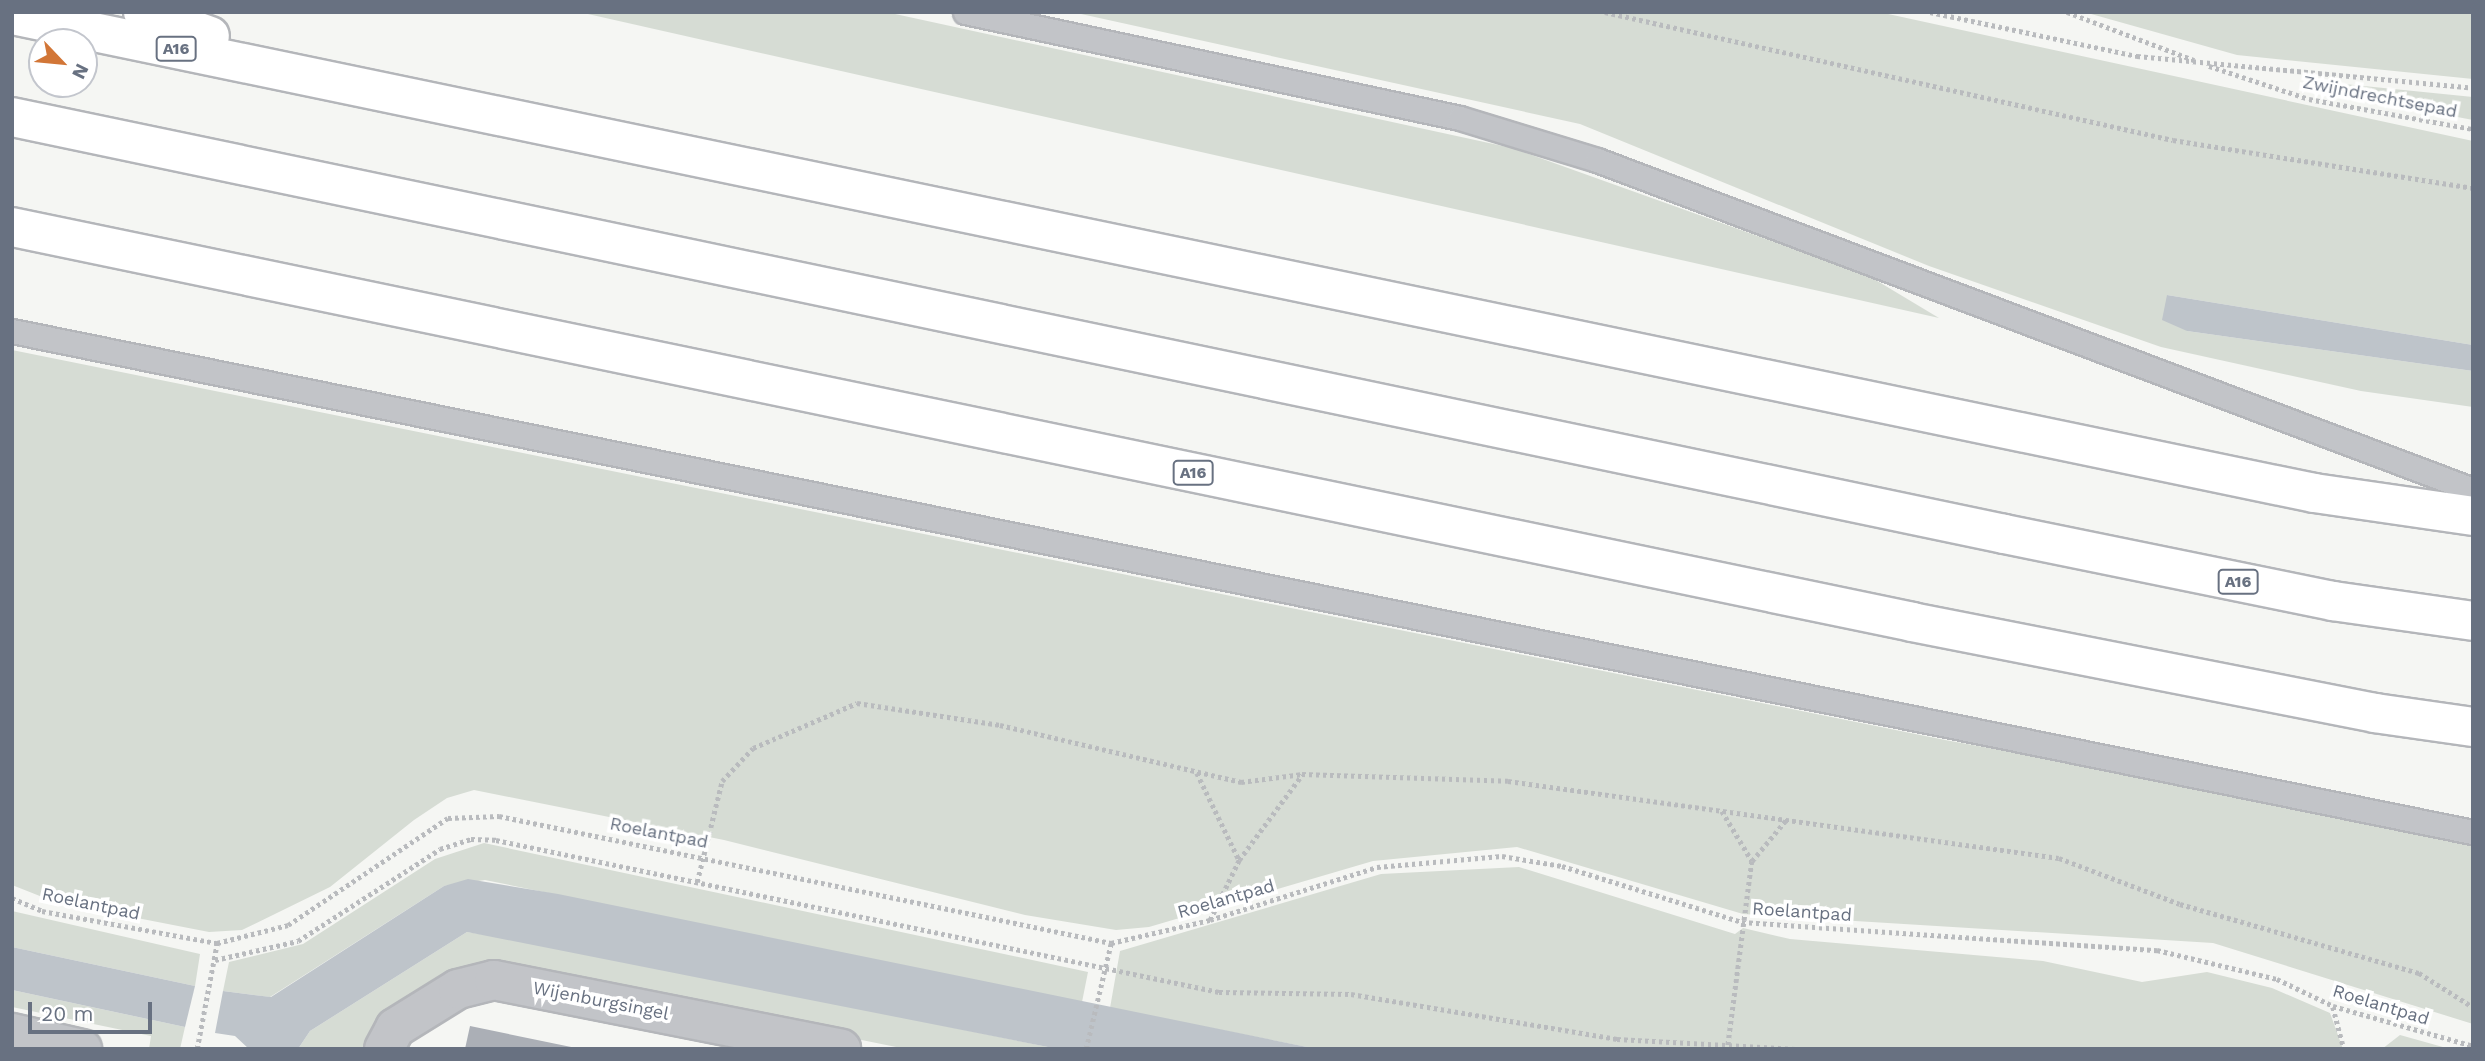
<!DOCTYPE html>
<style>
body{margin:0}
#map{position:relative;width:2485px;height:1061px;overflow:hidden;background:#f5f6f3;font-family:"Work Sans",sans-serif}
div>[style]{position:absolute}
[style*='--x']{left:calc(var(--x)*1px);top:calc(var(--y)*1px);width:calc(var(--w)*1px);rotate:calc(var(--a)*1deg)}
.green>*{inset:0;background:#d6dcd4}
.water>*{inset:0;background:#bec4ca}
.building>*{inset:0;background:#abafb6}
.path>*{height:4.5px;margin-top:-2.25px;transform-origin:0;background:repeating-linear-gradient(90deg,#b9bbbe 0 3.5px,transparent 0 7px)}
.roads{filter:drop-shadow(2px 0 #b4b6ba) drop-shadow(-2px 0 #b4b6ba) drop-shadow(0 2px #b4b6ba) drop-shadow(0 -2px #b4b6ba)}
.lane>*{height:23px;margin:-11.5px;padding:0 11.5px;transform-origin:11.5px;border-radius:11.5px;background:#c2c4c8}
.street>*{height:38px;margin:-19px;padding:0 19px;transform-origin:19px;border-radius:19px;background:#c2c4c8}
.highway>*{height:38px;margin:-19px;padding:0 19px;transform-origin:19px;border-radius:19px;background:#fff}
span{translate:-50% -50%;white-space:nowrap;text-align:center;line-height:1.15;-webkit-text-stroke:7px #fff;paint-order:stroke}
.shield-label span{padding:2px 5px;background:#fff;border:2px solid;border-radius:5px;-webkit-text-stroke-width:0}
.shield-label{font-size:16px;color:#687181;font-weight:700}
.street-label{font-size:18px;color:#687181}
.frame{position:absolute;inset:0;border:14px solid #687181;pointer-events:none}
.north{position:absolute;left:28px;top:28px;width:70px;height:70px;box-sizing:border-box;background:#fff;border:2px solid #c3c6cd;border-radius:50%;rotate:116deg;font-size:19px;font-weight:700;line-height:28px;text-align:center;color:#687181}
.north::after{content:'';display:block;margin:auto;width:24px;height:32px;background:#d27637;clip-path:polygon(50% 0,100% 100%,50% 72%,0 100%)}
.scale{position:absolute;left:28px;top:1002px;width:124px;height:32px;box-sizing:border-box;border:4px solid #687181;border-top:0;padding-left:9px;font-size:21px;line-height:24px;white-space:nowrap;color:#687181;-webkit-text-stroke:5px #fff;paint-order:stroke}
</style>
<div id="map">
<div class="green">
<div style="clip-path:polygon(579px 12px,886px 12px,1512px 148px,1869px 276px,1939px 318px)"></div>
<div style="clip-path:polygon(1072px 12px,1879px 12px,2473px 141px,2473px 345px,2167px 295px,2187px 331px,2473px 371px,2473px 407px,2361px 391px,2161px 347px,1929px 266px,1580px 124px)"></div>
<div style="clip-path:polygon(2084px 12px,2473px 12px,2473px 79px,2237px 55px)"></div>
<div style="clip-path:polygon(2324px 82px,2473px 97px,2473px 120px,2322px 91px)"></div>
<div style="clip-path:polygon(12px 350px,1945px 740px,2473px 835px,2473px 1024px,2213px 943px,1743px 914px,1517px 847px,1373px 861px,1149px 927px,1116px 930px,1025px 915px,724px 840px,474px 790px,447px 798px,414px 820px,330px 887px,242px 930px,209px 932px,55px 902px,12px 885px)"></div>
<div style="clip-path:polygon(484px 843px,1088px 972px,1082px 1002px,485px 880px,444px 886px,270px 997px,223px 991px,229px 962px,303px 944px,435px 859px)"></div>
<div style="clip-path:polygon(1519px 867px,1735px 934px,1743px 928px,1790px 939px,2043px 961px,2142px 982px,2207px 972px,2272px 988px,2330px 1013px,2343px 1049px,1317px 1049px,1110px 1008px,1120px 951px,1381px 874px)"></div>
<div style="clip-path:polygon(12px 911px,200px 954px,195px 986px,12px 947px)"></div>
<div style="clip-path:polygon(467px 932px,538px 943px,1058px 1049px,906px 1049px,482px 963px,457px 969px,371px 1049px,298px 1049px,310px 1031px)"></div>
<div style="clip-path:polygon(12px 990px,185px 1027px,180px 1049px,149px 1049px,151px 1036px,12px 1007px)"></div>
<div style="clip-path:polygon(2400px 1035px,2450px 1049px,2382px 1049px)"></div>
</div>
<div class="water">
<div style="clip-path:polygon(2167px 295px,2473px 345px,2473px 371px,2187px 331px,2162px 320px)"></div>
<div style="clip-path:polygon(468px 879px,558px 894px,1317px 1049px,1058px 1049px,467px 932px,310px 1031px,298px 1049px,249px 1049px,235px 1036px,215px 1033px,223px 991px,271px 997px,444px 886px)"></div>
<div style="clip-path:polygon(12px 947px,195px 986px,185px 1027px,12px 990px)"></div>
</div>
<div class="building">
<div style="clip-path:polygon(470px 1026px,576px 1048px,576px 1049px,465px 1049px)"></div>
</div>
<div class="path">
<div style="--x:1605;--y:12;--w:582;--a:12.7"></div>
<div style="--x:2173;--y:140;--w:304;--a:9.1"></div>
<div style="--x:1930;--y:12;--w:212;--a:12"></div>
<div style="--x:2137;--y:56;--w:338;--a:5.4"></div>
<div style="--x:2067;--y:12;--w:136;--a:20.7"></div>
<div style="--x:2209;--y:66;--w:105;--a:18.3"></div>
<div style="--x:2309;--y:99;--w:167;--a:10.4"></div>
<div style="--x:1197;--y:773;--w:97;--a:64.2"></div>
<div style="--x:1722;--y:811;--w:58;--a:59"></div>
<div style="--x:1752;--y:861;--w:187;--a:97.4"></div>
<div style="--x:1752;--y:861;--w:53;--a:-50.3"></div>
<div style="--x:697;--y:882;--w:104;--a:-76.1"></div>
<div style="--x:722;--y:781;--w:45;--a:-46.8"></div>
<div style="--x:753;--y:748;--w:113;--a:-23.4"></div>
<div style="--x:857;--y:703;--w:145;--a:8.7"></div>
<div style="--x:1000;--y:725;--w:248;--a:13.3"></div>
<div style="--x:1241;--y:782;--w:62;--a:-7.5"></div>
<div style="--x:1302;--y:774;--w:206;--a:1.9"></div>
<div style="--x:1508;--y:781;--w:556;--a:7.96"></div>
<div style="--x:2059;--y:858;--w:129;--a:20.8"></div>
<div style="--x:2180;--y:904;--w:249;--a:16.1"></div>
<div style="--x:2419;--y:973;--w:64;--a:32.2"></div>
<div style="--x:12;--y:898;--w:33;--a:23"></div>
<div style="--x:42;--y:911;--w:178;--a:10.4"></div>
<div style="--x:217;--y:943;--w:73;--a:-14.2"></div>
<div style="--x:288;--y:925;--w:192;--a:-33.8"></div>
<div style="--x:448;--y:818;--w:51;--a:-2.2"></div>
<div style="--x:499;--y:816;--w:625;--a:11.72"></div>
<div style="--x:1111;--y:943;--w:102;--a:-13.1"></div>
<div style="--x:1210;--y:920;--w:175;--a:-17.6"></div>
<div style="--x:1377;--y:867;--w:125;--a:-5"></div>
<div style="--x:1502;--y:856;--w:61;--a:9.5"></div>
<div style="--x:1562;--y:866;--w:189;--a:17.3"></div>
<div style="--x:1742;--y:922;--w:416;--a:3.9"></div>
<div style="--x:2157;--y:950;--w:123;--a:13.6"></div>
<div style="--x:2277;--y:979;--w:62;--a:25.7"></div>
<div style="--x:2333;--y:1006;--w:146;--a:15.9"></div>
<div style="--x:1210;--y:920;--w:67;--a:-64.2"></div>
<div style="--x:1239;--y:860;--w:106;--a:-53.5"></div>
<div style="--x:215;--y:960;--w:85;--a:-12.9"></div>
<div style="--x:298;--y:941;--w:169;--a:-32.9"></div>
<div style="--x:440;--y:849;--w:33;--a:-18"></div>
<div style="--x:471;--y:839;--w:25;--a:2"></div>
<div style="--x:496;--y:840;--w:739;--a:11.87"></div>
<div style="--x:1219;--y:992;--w:132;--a:0.9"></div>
<div style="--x:1351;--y:994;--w:270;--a:9.6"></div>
<div style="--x:1617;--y:1039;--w:179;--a:3.2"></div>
<div style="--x:2333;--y:1007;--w:43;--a:75.3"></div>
<div style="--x:197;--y:1049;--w:108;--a:-79.3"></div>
<div style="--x:1086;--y:1049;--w:109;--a:-76.7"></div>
</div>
<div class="roads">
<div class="lane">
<div style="--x:965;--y:12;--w:506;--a:12.09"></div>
<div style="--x:1460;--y:118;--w:143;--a:17"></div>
<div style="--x:1597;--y:160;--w:936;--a:20.64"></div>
<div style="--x:12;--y:331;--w:2511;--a:11.51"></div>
</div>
<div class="street">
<div style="--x:12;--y:1033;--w:72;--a:12.9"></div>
<div style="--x:384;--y:1049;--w:24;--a:-62"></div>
<div style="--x:395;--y:1028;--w:74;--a:-31.8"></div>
<div style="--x:458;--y:989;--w:37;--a:-14"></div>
<div style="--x:494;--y:980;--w:354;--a:11.2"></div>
</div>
<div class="highway">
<div style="--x:143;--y:12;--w:71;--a:19.7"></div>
<div style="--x:12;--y:15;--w:2351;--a:11.73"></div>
<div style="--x:2314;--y:493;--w:161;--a:8.2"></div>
<div style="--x:12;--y:117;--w:2035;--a:11.82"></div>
<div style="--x:2004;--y:534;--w:336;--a:11.5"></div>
<div style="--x:2333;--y:601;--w:141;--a:8.1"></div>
<div style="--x:12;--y:227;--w:1941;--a:11.74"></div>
<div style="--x:1912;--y:622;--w:472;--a:11.1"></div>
<div style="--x:2375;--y:713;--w:99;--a:8.1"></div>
</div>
</div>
<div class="shield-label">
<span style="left:176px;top:49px">A16</span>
<span style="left:1193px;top:473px">A16</span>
<span style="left:2238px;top:582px">A16</span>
</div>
<div class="street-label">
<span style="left:2380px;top:97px;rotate:11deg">Zwijndrechtsepad</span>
<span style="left:659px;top:833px;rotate:11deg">Roelantpad</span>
<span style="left:1226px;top:899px;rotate:-16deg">Roelantpad</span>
<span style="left:91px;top:904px;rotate:12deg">Roelantpad</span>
<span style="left:1802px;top:912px;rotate:4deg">Roelantpad</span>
<span style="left:601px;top:1001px;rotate:11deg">Wijenburgsingel</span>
<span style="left:2381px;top:1005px;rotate:17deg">Roelantpad</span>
</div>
<div class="frame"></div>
<div class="north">N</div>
<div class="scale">20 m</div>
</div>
